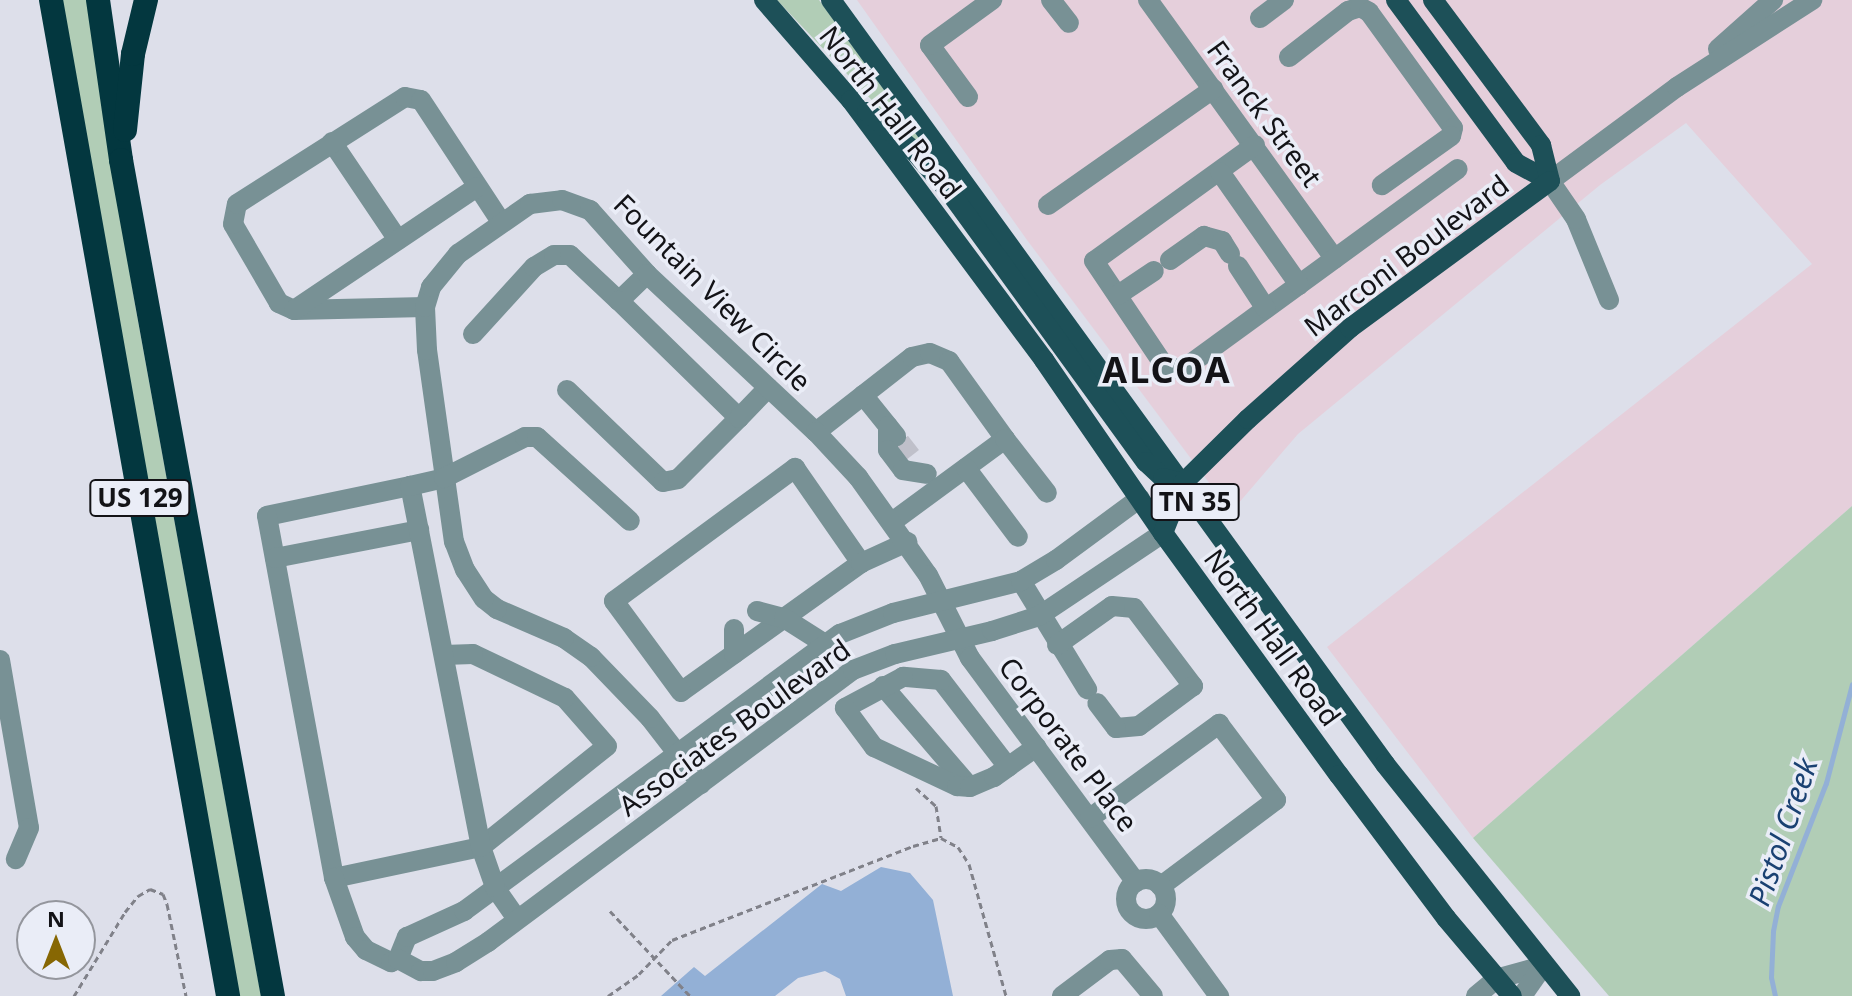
<!DOCTYPE html>
<style>
body{margin:0}
#map{position:relative;width:1852px;height:996px;overflow:hidden;background:#dddfea;font-family:"Noto Sans",sans-serif}
div>[style]{position:absolute}
[style*='--x']{left:calc(var(--x)*1px);top:calc(var(--y)*1px);width:calc(var(--w)*1px);rotate:calc(var(--a)*1deg)}
.commercial>*{inset:0;background:#e5cfdb}
.green>*{inset:0;background:#b1cdb6}
.water>*{inset:0;background:#93b0d6}
.stream>*{height:5px;margin:-2.5px;padding:0 2.5px;transform-origin:2.5px;border-radius:2.5px;background:#93b0d6}
.minor-tunnel>*{height:20px;margin-top:-10px;transform-origin:0;background:repeating-linear-gradient(90deg,#bfc0ca 0 20px,transparent 0 30px)}
.path>*{height:3px;margin-top:-1.5px;transform-origin:0;background:repeating-linear-gradient(90deg,#808189 0 6px,transparent 0 10px)}
.minor>*{height:20px;margin:-10px;padding:0 10px;transform-origin:10px;border-radius:10px;background:#789195}
.minor>.ring{margin:-10px;padding:0;box-sizing:content-box;background:none;border:20px solid #789195;border-radius:50%}
.major>*{height:20px;margin:-10px;padding:0 10px;transform-origin:10px;border-radius:10px;background:#1d5058}
.highway>*{height:24px;margin:-12px;padding:0 12px;transform-origin:12px;border-radius:12px;background:#03373f}
span{translate:-50% -50%;white-space:nowrap;text-align:center;line-height:1.15;-webkit-text-stroke:7px #eaedf7;paint-order:stroke}
.shield-label span{padding:2px 6px;background:#eaedf7;border:2px solid;border-radius:6px;-webkit-text-stroke-width:0}
.shield-label{font-size:26px;color:#131317;font-weight:700}
.street-label{font-size:28px;color:#131317}
.water-label{font-size:30px;color:#1a4172;font-style:italic}
.district-label{font-size:36px;color:#131317;font-weight:700;letter-spacing:2px}
.north{position:absolute;left:16px;top:900px;width:80px;height:80px;box-sizing:border-box;background:#eaedf7;border:2px solid #94969d;border-radius:50%;rotate:0deg;font-size:22px;font-weight:700;line-height:32px;text-align:center;color:#131317}
.north::after{content:'';display:block;margin:auto;width:28px;height:36px;background:#876703;clip-path:polygon(50% 0,100% 100%,50% 72%,0 100%)}
</style>
<div id="map">
<div class="commercial">
<div style="clip-path:polygon(857px 0,1852px 0,1852px 506px,1473px 838px,1327px 647px,1812px 264px,1686px 123px,1600px 185px,1298px 434px,1231px 512px,1027px 240px)"></div>
</div>
<div class="green">
<div style="clip-path:polygon(58px 0,89px 0,100px 95px,136px 310px,261px 996px,239px 996px)"></div>
<div style="clip-path:polygon(777px 0,819px 0,955px 188px)"></div>
<div style="clip-path:polygon(1852px 506px,1852px 996px,1609px 996px,1473px 838px)"></div>
</div>
<div class="water">
<div style="clip-path:polygon(881px 867px,910px 873px,933px 900px,953px 996px,846px 996px,840px 979px,825px 971px,798px 978px,775px 996px,661px 996px,694px 967px,705px 976px,822px 884px,841px 891px)"></div>
</div>
<div class="stream">
<div style="--x:1775;--y:996;--w:19;--a:-102"></div>
<div style="--x:1771;--y:977;--w:46;--a:-87.5"></div>
<div style="--x:1773;--y:931;--w:25;--a:-79"></div>
<div style="--x:1778;--y:906;--w:132;--a:-68.7"></div>
<div style="--x:1826;--y:783;--w:102;--a:-75.3"></div>
</div>
<div class="minor-tunnel">
<div style="--x:900;--y:442;--w:18;--a:52"></div>
</div>
<div class="path">
<div style="--x:916;--y:788;--w:27;--a:42"></div>
<div style="--x:936;--y:806;--w:32;--a:81"></div>
<div style="--x:610;--y:911;--w:117;--a:46.7"></div>
<div style="--x:74;--y:996;--w:98;--a:-58.7"></div>
<div style="--x:125;--y:912;--w:21;--a:-51"></div>
<div style="--x:138;--y:896;--w:14;--a:-30"></div>
<div style="--x:150;--y:889;--w:14;--a:21"></div>
<div style="--x:163;--y:894;--w:11;--a:68"></div>
<div style="--x:167;--y:904;--w:94;--a:78.3"></div>
<div style="--x:608;--y:996;--w:38;--a:-35"></div>
<div style="--x:639;--y:974;--w:47;--a:-45.9"></div>
<div style="--x:672;--y:940;--w:259;--a:-21.3"></div>
<div style="--x:913;--y:846;--w:29;--a:-16"></div>
<div style="--x:941;--y:838;--w:19;--a:28"></div>
<div style="--x:958;--y:847;--w:20;--a:57"></div>
<div style="--x:969;--y:864;--w:137;--a:74.3"></div>
</div>
<div class="minor">
<div style="--x:1051;--y:0;--w:29;--a:52"></div>
<div style="--x:1148;--y:0;--w:319;--a:54.2"></div>
<div style="--x:1260;--y:18;--w:30;--a:-37"></div>
<div style="--x:1718;--y:49;--w:74;--a:-41.7"></div>
<div style="--x:1289;--y:57;--w:75;--a:-37.9"></div>
<div style="--x:1348;--y:11;--w:13;--a:-18"></div>
<div style="--x:1360;--y:7;--w:10;--a:29"></div>
<div style="--x:1369;--y:12;--w:143;--a:54.1"></div>
<div style="--x:1453;--y:128;--w:8;--a:104"></div>
<div style="--x:1451;--y:136;--w:85;--a:144.6"></div>
<div style="--x:968;--y:97;--w:64;--a:-126.2"></div>
<div style="--x:930;--y:45;--w:77;--a:-36"></div>
<div style="--x:332;--y:142;--w:118;--a:56"></div>
<div style="--x:1255;--y:145;--w:198;--a:144.2"></div>
<div style="--x:1094;--y:261;--w:125;--a:56.1"></div>
<div style="--x:1164;--y:365;--w:19;--a:16"></div>
<div style="--x:1182;--y:370;--w:341;--a:-36.1"></div>
<div style="--x:1220;--y:172;--w:138;--a:55"></div>
<div style="--x:1048;--y:205;--w:202;--a:-35.1"></div>
<div style="--x:1170;--y:260;--w:42;--a:-35.2"></div>
<div style="--x:1204;--y:236;--w:19;--a:16"></div>
<div style="--x:1222;--y:241;--w:15;--a:58"></div>
<div style="--x:1238;--y:266;--w:51;--a:56.9"></div>
<div style="--x:1118;--y:295;--w:43;--a:-33.7"></div>
<div style="--x:1609;--y:300;--w:87;--a:-112.2"></div>
<div style="--x:1576;--y:219;--w:46;--a:-124.4"></div>
<div style="--x:1550;--y:181;--w:158;--a:-36.5"></div>
<div style="--x:1677;--y:87;--w:161;--a:-32.8"></div>
<div style="--x:425;--y:307;--w:131;--a:178.7"></div>
<div style="--x:294;--y:310;--w:17;--a:-155"></div>
<div style="--x:279;--y:303;--w:91;--a:-120.2"></div>
<div style="--x:233;--y:224;--w:20;--a:-79"></div>
<div style="--x:237;--y:204;--w:199;--a:-32.5"></div>
<div style="--x:405;--y:97;--w:16;--a:11"></div>
<div style="--x:421;--y:100;--w:146;--a:56.7"></div>
<div style="--x:294;--y:310;--w:220;--a:-33.9"></div>
<div style="--x:473;--y:334;--w:91;--a:-47.7"></div>
<div style="--x:534;--y:267;--w:23;--a:-31"></div>
<div style="--x:554;--y:255;--w:16;--a:0"></div>
<div style="--x:570;--y:255;--w:67;--a:43.2"></div>
<div style="--x:619;--y:301;--w:39;--a:-44"></div>
<div style="--x:567;--y:390;--w:133;--a:43.8"></div>
<div style="--x:663;--y:482;--w:15;--a:-11"></div>
<div style="--x:678;--y:479;--w:86;--a:-45"></div>
<div style="--x:739;--y:418;--w:168;--a:-135.7"></div>
<div style="--x:863;--y:395;--w:53;--a:51.2"></div>
<div style="--x:739;--y:418;--w:42;--a:-46"></div>
<div style="--x:888;--y:426;--w:24;--a:90"></div>
<div style="--x:888;--y:450;--w:25;--a:53"></div>
<div style="--x:903;--y:470;--w:24;--a:9"></div>
<div style="--x:816;--y:432;--w:122;--a:-38"></div>
<div style="--x:912;--y:357;--w:18;--a:-13"></div>
<div style="--x:930;--y:353;--w:21;--a:23"></div>
<div style="--x:949;--y:361;--w:96;--a:54.3"></div>
<div style="--x:1005;--y:439;--w:140;--a:143.7"></div>
<div style="--x:1005;--y:439;--w:68;--a:52.1"></div>
<div style="--x:966;--y:468;--w:86;--a:53"></div>
<div style="--x:410;--y:486;--w:146;--a:168.2"></div>
<div style="--x:267;--y:516;--w:368;--a:79.5"></div>
<div style="--x:334;--y:878;--w:150;--a:-11.9"></div>
<div style="--x:481;--y:847;--w:161;--a:-38.7"></div>
<div style="--x:607;--y:746;--w:64;--a:-131.2"></div>
<div style="--x:565;--y:698;--w:102;--a:-154.4"></div>
<div style="--x:473;--y:654;--w:29;--a:178"></div>
<div style="--x:275;--y:558;--w:147;--a:-11"></div>
<div style="--x:861;--y:563;--w:221;--a:144.4"></div>
<div style="--x:681;--y:692;--w:113;--a:-126.4"></div>
<div style="--x:614;--y:601;--w:225;--a:-36.3"></div>
<div style="--x:795;--y:468;--w:116;--a:55.2"></div>
<div style="--x:861;--y:563;--w:51;--a:-24.5"></div>
<div style="--x:1021;--y:581;--w:127;--a:58.6"></div>
<div style="--x:757;--y:611;--w:28;--a:15"></div>
<div style="--x:784;--y:618;--w:49;--a:32.4"></div>
<div style="--x:734;--y:629;--w:25;--a:90"></div>
<div style="--x:1057;--y:645;--w:67;--a:-35.3"></div>
<div style="--x:1112;--y:606;--w:22;--a:5"></div>
<div style="--x:1134;--y:608;--w:98;--a:52.9"></div>
<div style="--x:1193;--y:686;--w:67;--a:143.5"></div>
<div style="--x:1139;--y:726;--w:23;--a:175"></div>
<div style="--x:1116;--y:728;--w:31;--a:-127"></div>
<div style="--x:0;--y:660;--w:170;--a:80.2"></div>
<div style="--x:29;--y:828;--w:34;--a:113"></div>
<div style="--x:883;--y:686;--w:133;--a:49.3"></div>
<div style="--x:1008;--y:767;--w:110;--a:-127.6"></div>
<div style="--x:941;--y:680;--w:38;--a:-175"></div>
<div style="--x:903;--y:677;--w:66;--a:151.9"></div>
<div style="--x:845;--y:708;--w:49;--a:53.4"></div>
<div style="--x:874;--y:747;--w:92;--a:25.2"></div>
<div style="--x:957;--y:786;--w:13;--a:4"></div>
<div style="--x:970;--y:787;--w:26;--a:-23"></div>
<div style="--x:994;--y:777;--w:52;--a:-35.5"></div>
<div style="--x:701;--y:784;--w:83;--a:-127.7"></div>
<div style="--x:650;--y:718;--w:85;--a:-134"></div>
<div style="--x:591;--y:657;--w:33;--a:-145"></div>
<div style="--x:564;--y:638;--w:73;--a:-156.6"></div>
<div style="--x:497;--y:609;--w:16;--a:-142"></div>
<div style="--x:484;--y:599;--w:35;--a:-123"></div>
<div style="--x:465;--y:570;--w:30;--a:-111"></div>
<div style="--x:454;--y:542;--w:194;--a:-98"></div>
<div style="--x:427;--y:350;--w:43;--a:-92.7"></div>
<div style="--x:425;--y:307;--w:21;--a:-73"></div>
<div style="--x:431;--y:287;--w:43;--a:-50.7"></div>
<div style="--x:458;--y:254;--w:88;--a:-34.8"></div>
<div style="--x:530;--y:204;--w:32;--a:-7"></div>
<div style="--x:562;--y:200;--w:30;--a:20"></div>
<div style="--x:590;--y:210;--w:86;--a:48.3"></div>
<div style="--x:647;--y:274;--w:231;--a:43.1"></div>
<div style="--x:816;--y:432;--w:62;--a:47"></div>
<div style="--x:858;--y:477;--w:120;--a:54.5"></div>
<div style="--x:928;--y:575;--w:93;--a:63.2"></div>
<div style="--x:970;--y:658;--w:279;--a:53.5"></div>
<div style="--x:1090;--y:818;--w:160;--a:-36.1"></div>
<div style="--x:1219;--y:724;--w:95;--a:53.1"></div>
<div style="--x:1276;--y:800;--w:144;--a:143.2"></div>
<div style="--x:334;--y:878;--w:63;--a:70.4"></div>
<div style="--x:355;--y:937;--w:17;--a:50"></div>
<div style="--x:366;--y:950;--w:28;--a:26"></div>
<div style="--x:391;--y:962;--w:8;--a:-23"></div>
<div style="--x:398;--y:959;--w:24;--a:-68"></div>
<div style="--x:407;--y:937;--w:63;--a:-24.5"></div>
<div style="--x:464;--y:911;--w:467;--a:-36.4"></div>
<div style="--x:840;--y:634;--w:57;--a:-21.6"></div>
<div style="--x:893;--y:613;--w:132;--a:-14"></div>
<div style="--x:1021;--y:581;--w:41;--a:-31"></div>
<div style="--x:1056;--y:560;--w:104;--a:-36.4"></div>
<div class="ring" style="left:1126px;top:879px;width:20px;height:20px"></div>
<div style="--x:1159;--y:914;--w:102;--a:53.8"></div>
<div style="--x:517;--y:919;--w:39;--a:-125"></div>
<div style="--x:495;--y:887;--w:42;--a:-109.3"></div>
<div style="--x:481;--y:847;--w:368;--a:-101.1"></div>
<div style="--x:410;--y:486;--w:35;--a:-13"></div>
<div style="--x:444;--y:478;--w:91;--a:-26.8"></div>
<div style="--x:525;--y:437;--w:12;--a:0"></div>
<div style="--x:537;--y:437;--w:125;--a:42.1"></div>
<div style="--x:398;--y:959;--w:26;--a:28"></div>
<div style="--x:421;--y:971;--w:12;--a:0"></div>
<div style="--x:433;--y:971;--w:25;--a:-21"></div>
<div style="--x:456;--y:962;--w:38;--a:-32"></div>
<div style="--x:488;--y:942;--w:455;--a:-36.7"></div>
<div style="--x:853;--y:670;--w:45;--a:-20.9"></div>
<div style="--x:895;--y:654;--w:100;--a:-13.3"></div>
<div style="--x:992;--y:631;--w:49;--a:-17.7"></div>
<div style="--x:1039;--y:616;--w:149;--a:-33.8"></div>
<div style="--x:1062;--y:996;--w:60;--a:-36.9"></div>
<div style="--x:1110;--y:960;--w:12;--a:-5"></div>
<div style="--x:1122;--y:959;--w:48;--a:50"></div>
<div style="--x:1476;--y:996;--w:26;--a:-40"></div>
<div style="--x:1496;--y:979;--w:49;--a:-15.5"></div>
<div style="--x:1522;--y:996;--w:37;--a:-55"></div>
</div>
<div class="major">
<div style="--x:764;--y:0;--w:133;--a:49"></div>
<div style="--x:851;--y:100;--w:324;--a:53.4"></div>
<div style="--x:1044;--y:360;--w:210;--a:55.5"></div>
<div style="--x:1163;--y:533;--w:299;--a:54"></div>
<div style="--x:1339;--y:775;--w:179;--a:53.2"></div>
<div style="--x:1446;--y:918;--w:102;--a:49.8"></div>
<div style="--x:831;--y:0;--w:944;--a:54.05"></div>
<div style="--x:1385;--y:764;--w:297;--a:51.4"></div>
<div style="--x:1396;--y:0;--w:202;--a:53.6"></div>
<div style="--x:1516;--y:163;--w:38;--a:28"></div>
<div style="--x:1433;--y:0;--w:181;--a:53.3"></div>
<div style="--x:1541;--y:145;--w:37;--a:76"></div>
<div style="--x:867;--y:112;--w:61;--a:39.7"></div>
<div style="--x:914;--y:151;--w:53;--a:48.8"></div>
<div style="--x:949;--y:191;--w:335;--a:54"></div>
<div style="--x:1146;--y:462;--w:23;--a:43"></div>
<div style="--x:1163;--y:478;--w:21;--a:14"></div>
<div style="--x:1163;--y:533;--w:54;--a:-68.2"></div>
<div style="--x:1183;--y:483;--w:91;--a:-44.6"></div>
<div style="--x:1248;--y:419;--w:137;--a:-41.7"></div>
<div style="--x:1350;--y:328;--w:248;--a:-36.3"></div>
</div>
<div class="highway">
<div style="--x:51;--y:0;--w:1012;--a:79.92"></div>
<div style="--x:98;--y:0;--w:162;--a:81.8"></div>
<div style="--x:121;--y:160;--w:850;--a:79.7"></div>
<div style="--x:125;--y:130;--w:76;--a:-84"></div>
<div style="--x:133;--y:54;--w:56;--a:-76.5"></div>
</div>
<div class="shield-label">
<span style="left:140px;top:498px">US 129</span>
<span style="left:1195px;top:502px">TN 35</span>
</div>
<div class="street-label">
<span style="left:891px;top:112px;rotate:52deg">North Hall Road</span>
<span style="left:1265px;top:113px;rotate:54deg">Franck Street</span>
<span style="left:1406px;top:255px;rotate:-37deg">Marconi Boulevard</span>
<span style="left:713px;top:292px;rotate:45deg">Fountain View Circle</span>
<span style="left:1273px;top:637px;rotate:54deg">North Hall Road</span>
<span style="left:734px;top:727px;rotate:-36deg">Associates Boulevard</span>
<span style="left:1069px;top:744px;rotate:53deg">Corporate Place</span>
</div>
<div class="water-label">
<span style="left:1783px;top:832px;rotate:-71deg">Pistol Creek</span>
</div>
<div class="district-label">
<span style="left:1167px;top:370px">ALCOA</span>
</div>
<div class="north">N</div>
</div>
